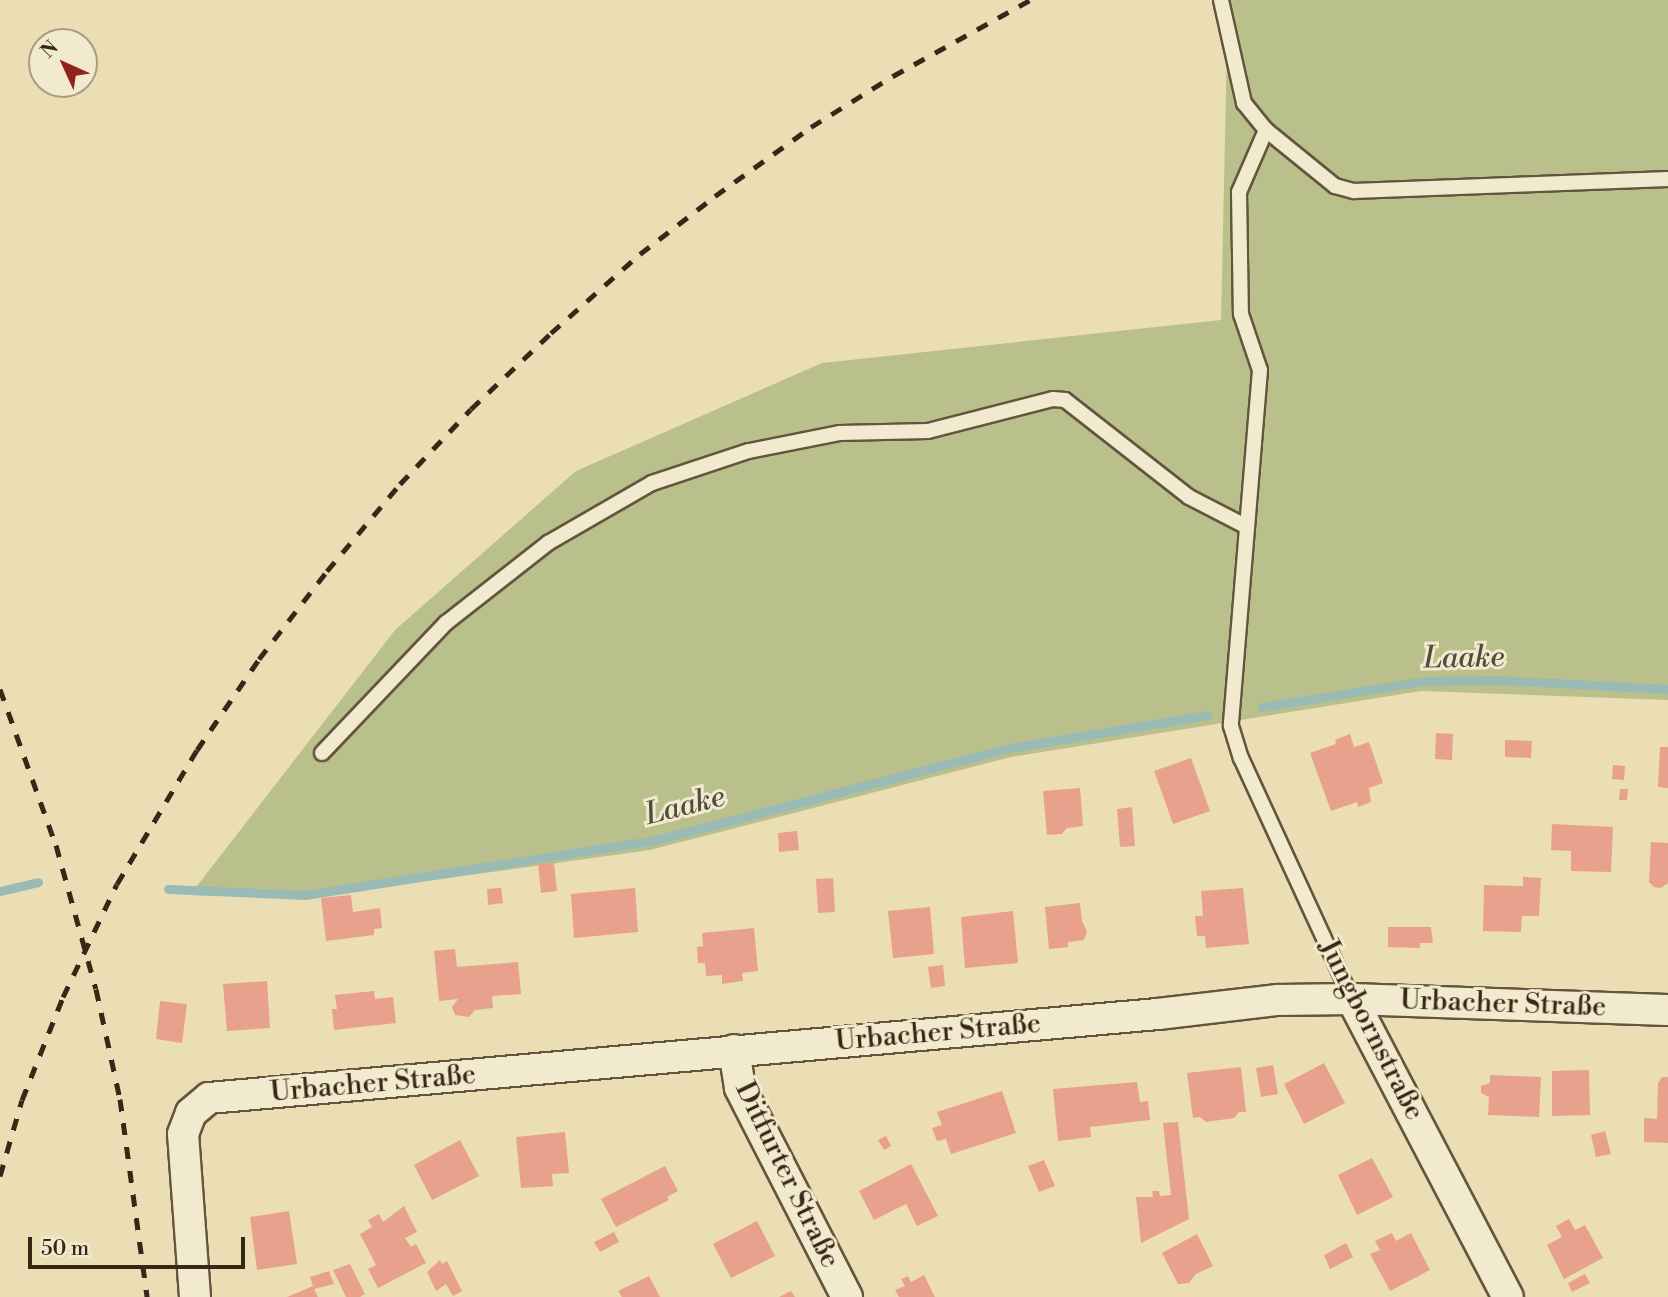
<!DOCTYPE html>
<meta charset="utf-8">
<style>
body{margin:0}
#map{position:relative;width:1668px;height:1297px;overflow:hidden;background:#ebdeb4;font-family:"Libre Bodoni",serif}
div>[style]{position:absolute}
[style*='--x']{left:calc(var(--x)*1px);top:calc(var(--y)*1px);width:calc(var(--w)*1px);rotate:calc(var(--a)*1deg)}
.green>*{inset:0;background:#bac08b}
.stream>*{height:9px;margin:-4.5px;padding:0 4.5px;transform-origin:4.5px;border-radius:4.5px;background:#9abbb5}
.building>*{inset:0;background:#e8a18c}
.roads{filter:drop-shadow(2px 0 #64553e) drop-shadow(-2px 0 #64553e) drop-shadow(0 2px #64553e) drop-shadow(0 -2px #64553e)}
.lane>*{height:14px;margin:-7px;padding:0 7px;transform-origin:7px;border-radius:7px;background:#f2eace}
.street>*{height:30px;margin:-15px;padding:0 15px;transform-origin:15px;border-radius:15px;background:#f2eace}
.rail>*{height:5px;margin-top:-2.5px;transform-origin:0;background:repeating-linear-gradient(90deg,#372716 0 12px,transparent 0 24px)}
span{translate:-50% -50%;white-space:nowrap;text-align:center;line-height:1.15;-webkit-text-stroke:6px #f2eace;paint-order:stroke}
.street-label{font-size:28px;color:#372716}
.water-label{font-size:30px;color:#504c3e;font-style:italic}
.north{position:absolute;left:28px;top:28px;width:70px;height:70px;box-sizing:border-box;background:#f2eace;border:2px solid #a79c84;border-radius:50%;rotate:315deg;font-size:19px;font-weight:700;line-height:28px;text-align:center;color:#372716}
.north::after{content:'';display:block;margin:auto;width:24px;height:32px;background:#8f2418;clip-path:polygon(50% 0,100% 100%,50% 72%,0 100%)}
.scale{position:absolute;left:28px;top:1237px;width:217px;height:32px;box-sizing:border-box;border:4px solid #372716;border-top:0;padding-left:9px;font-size:21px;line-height:24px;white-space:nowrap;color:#372716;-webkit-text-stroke:5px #f2eace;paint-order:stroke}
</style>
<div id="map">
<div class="green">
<div style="clip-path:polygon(1228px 0,1668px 0,1668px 700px,1421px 691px,1011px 757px,650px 850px,305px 898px,190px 895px,395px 630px,576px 471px,822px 363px,1221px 320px)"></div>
</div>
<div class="stream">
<div style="--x:1262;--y:707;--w:165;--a:-9.1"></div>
<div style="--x:1425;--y:681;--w:73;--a:-0.8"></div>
<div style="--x:1498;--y:680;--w:170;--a:3"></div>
<div style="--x:168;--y:889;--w:137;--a:2.5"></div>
<div style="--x:305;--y:895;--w:355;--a:-8.9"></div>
<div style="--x:656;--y:840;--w:366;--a:-14.6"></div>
<div style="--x:1010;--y:748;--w:200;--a:-9.5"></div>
<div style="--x:0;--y:891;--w:39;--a:-13"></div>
</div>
<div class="building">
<div style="clip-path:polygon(1436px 733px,1453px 734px,1452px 760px,1435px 759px)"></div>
<div style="clip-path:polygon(1350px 734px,1354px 747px,1369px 742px,1383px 783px,1369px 788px,1371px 802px,1358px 807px,1357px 802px,1331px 811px,1310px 753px,1336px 744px,1335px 740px)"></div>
<div style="clip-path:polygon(1505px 740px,1532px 741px,1531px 758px,1505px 757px)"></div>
<div style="clip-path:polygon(1660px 747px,1668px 747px,1668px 788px,1658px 787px)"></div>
<div style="clip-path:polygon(1191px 758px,1210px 811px,1173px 824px,1154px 771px)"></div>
<div style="clip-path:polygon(1613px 765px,1625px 766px,1624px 780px,1612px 779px)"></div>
<div style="clip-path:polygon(1080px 788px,1083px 826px,1067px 828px,1062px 834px,1047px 835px,1043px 791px)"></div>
<div style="clip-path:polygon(1620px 789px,1628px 789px,1627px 800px,1619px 800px)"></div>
<div style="clip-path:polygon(1132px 807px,1135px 846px,1120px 847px,1117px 809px)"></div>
<div style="clip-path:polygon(1552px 824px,1613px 827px,1611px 872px,1571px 871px,1571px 851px,1551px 850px)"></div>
<div style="clip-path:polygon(797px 831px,799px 850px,779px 852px,778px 833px)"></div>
<div style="clip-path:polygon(1651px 842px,1668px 843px,1668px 883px,1661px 888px,1654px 887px,1649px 882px)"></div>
<div style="clip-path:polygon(554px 863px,557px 891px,541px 893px,538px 864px)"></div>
<div style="clip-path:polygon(1523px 877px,1541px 878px,1539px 916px,1522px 916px,1521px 932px,1483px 931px,1484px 885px,1523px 886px)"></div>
<div style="clip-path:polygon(833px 878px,835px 912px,818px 913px,816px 879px)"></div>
<div style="clip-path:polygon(501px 888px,503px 903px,488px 905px,487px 889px)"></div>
<div style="clip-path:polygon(635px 888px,638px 932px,574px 938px,571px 894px)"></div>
<div style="clip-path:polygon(1243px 888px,1249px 944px,1206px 948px,1205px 936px,1197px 936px,1195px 916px,1203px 916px,1201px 891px)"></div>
<div style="clip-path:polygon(351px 895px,353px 912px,380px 908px,382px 928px,374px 929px,374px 935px,326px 941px,321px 898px)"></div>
<div style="clip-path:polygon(1080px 903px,1082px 921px,1087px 931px,1084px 940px,1068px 942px,1068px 947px,1049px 949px,1045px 907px)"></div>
<div style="clip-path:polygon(930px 907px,934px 954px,893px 958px,888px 911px)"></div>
<div style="clip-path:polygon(1013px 911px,1018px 963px,965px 968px,961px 917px)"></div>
<div style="clip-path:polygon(1388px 927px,1431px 927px,1433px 943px,1420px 943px,1420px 948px,1388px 947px)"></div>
<div style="clip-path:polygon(754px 928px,758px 971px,742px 973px,743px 981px,722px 984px,722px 975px,706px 976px,705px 963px,698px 963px,697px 947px,703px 946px,702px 933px)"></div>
<div style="clip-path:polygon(455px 949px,457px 967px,518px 962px,521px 994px,492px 996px,493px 1008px,475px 1010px,469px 1017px,455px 1015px,452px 1007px,458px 999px,439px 1001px,434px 951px)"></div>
<div style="clip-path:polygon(943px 965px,945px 986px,931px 988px,928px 967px)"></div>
<div style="clip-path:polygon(267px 981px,270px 1028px,227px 1031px,223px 984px)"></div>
<div style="clip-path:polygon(374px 991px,375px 999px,393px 997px,396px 1023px,334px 1030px,332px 1009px,337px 1009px,335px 995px)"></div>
<div style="clip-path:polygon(160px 1001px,187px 1004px,182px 1043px,156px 1039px)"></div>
<div style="clip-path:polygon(1324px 1063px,1345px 1103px,1304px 1124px,1284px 1084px)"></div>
<div style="clip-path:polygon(1273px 1065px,1278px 1094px,1261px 1097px,1256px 1068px)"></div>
<div style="clip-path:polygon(1241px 1067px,1246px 1112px,1239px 1112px,1234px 1118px,1206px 1122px,1200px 1117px,1193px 1118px,1187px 1073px)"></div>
<div style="clip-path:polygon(1589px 1070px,1590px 1115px,1552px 1116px,1552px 1071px)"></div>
<div style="clip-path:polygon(1490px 1075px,1541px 1077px,1539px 1117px,1488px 1115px,1489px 1097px,1481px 1093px,1481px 1086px,1490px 1083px)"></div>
<div style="clip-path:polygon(1662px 1077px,1668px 1077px,1668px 1143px,1644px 1142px,1644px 1118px,1657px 1119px,1658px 1083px)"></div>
<div style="clip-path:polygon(1137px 1082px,1140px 1102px,1148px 1101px,1150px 1120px,1090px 1127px,1091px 1137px,1058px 1141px,1053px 1089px)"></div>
<div style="clip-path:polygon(1002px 1091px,1016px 1133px,951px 1154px,946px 1139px,937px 1141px,932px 1128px,942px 1125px,937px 1112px)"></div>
<div style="clip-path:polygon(1178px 1122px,1189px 1219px,1141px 1243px,1136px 1197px,1153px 1197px,1152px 1191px,1159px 1191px,1160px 1196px,1171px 1195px,1163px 1123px)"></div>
<div style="clip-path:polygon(1605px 1131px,1611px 1154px,1596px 1157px,1591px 1135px)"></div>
<div style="clip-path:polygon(565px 1132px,569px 1173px,552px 1174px,553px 1186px,521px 1188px,516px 1137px)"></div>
<div style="clip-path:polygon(886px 1136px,891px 1146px,884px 1150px,878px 1140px)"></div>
<div style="clip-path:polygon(460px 1140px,479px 1176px,432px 1200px,414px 1165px)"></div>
<div style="clip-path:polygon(1372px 1158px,1393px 1197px,1357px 1215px,1338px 1175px)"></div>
<div style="clip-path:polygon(1044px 1160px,1055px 1186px,1039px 1192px,1028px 1166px)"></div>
<div style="clip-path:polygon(911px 1164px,938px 1216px,917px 1226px,906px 1204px,874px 1220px,859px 1191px)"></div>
<div style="clip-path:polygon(665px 1166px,678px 1191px,667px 1197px,669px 1200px,616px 1227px,601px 1199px)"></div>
<div style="clip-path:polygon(404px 1206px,417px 1232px,405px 1238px,411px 1247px,416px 1244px,426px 1263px,378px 1288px,368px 1269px,376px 1265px,360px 1234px,372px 1227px,368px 1220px,379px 1214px,383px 1222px)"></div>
<div style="clip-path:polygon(289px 1211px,297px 1264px,257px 1270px,250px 1217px)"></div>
<div style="clip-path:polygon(1569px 1219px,1575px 1230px,1585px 1225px,1603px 1258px,1564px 1279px,1547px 1245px,1562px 1237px,1556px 1226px)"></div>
<div style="clip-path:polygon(757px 1221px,775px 1256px,731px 1278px,713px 1244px)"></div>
<div style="clip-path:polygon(614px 1232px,619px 1242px,600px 1252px,594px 1242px)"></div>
<div style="clip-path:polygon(1392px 1233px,1396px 1241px,1411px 1233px,1430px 1270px,1390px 1291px,1370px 1254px,1380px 1250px,1375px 1241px)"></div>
<div style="clip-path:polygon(1197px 1234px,1213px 1266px,1196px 1274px,1189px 1283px,1178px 1284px,1162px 1253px)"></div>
<div style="clip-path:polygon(1346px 1243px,1353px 1257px,1330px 1269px,1324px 1255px)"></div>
<div style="clip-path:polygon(440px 1260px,442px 1264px,447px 1261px,462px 1291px,453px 1296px,446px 1284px,436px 1291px,427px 1272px)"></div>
<div style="clip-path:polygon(350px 1264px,365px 1294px,360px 1297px,346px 1297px,333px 1270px)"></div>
<div style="clip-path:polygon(329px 1271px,334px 1284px,314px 1289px,318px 1297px,287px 1297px,313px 1286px,310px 1277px)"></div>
<div style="clip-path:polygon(1585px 1274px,1590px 1283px,1572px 1292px,1568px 1283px)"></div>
<div style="clip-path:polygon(924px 1275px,935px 1297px,899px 1297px,895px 1290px,905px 1286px,901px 1279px,908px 1276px,911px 1282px)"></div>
<div style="clip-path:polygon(649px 1276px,660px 1297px,622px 1297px,618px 1291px)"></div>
<div style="clip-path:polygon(791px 1291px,795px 1297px,779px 1297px)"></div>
</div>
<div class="roads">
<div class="lane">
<div style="--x:1221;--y:0;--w:106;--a:77.4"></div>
<div style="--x:1244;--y:103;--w:35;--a:51"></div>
<div style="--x:1266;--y:130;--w:89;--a:39.1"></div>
<div style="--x:1335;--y:186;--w:20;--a:15"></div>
<div style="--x:1354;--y:191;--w:314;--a:-2.2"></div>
<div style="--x:1266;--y:130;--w:68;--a:113.5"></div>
<div style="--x:1239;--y:192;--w:122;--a:89.1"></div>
<div style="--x:1241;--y:314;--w:59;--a:71.3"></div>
<div style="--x:1260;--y:370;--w:357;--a:94.7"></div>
<div style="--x:1231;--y:726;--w:34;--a:73"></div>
<div style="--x:1241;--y:758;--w:265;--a:65.3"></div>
<div style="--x:322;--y:753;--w:180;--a:-46.4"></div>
<div style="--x:446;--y:623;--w:130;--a:-38.1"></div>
<div style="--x:548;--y:543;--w:120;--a:-30"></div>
<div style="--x:652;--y:483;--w:102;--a:-18.3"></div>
<div style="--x:749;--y:451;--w:93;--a:-11.2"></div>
<div style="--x:840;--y:433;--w:88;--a:-1.3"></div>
<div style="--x:928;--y:431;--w:129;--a:-14.4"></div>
<div style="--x:1053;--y:399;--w:12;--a:5"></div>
<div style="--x:1065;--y:400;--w:157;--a:38"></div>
<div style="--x:1189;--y:497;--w:65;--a:27.3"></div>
</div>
<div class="street">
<div style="--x:1352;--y:999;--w:336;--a:62.4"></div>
<div style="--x:734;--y:1050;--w:38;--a:81"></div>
<div style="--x:740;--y:1088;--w:235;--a:62.9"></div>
<div style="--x:195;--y:1297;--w:163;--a:-94.2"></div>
<div style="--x:183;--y:1134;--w:22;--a:-69"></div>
<div style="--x:191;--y:1113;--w:23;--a:-40"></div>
<div style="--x:209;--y:1098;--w:953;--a:-5.06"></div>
<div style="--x:1158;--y:1014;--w:121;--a:-6.7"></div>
<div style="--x:1278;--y:1000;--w:74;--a:-0.8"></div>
<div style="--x:1352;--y:999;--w:316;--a:2"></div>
</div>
</div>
<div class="rail">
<div style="--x:0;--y:689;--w:166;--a:70.3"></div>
<div style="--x:56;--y:845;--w:149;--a:74.5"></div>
<div style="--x:96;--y:989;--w:113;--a:77.7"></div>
<div style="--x:120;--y:1099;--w:200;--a:82.2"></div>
<div style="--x:0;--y:1176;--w:79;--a:-73.9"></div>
<div style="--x:22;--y:1100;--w:111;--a:-68.3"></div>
<div style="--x:63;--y:997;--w:125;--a:-64.5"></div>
<div style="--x:117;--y:884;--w:156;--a:-59.2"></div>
<div style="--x:197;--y:750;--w:110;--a:-55.7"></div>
<div style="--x:259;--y:659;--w:111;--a:-52.3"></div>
<div style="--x:327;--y:571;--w:114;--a:-50"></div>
<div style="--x:400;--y:484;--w:103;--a:-46.6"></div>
<div style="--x:471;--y:409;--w:110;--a:-43.5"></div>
<div style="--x:551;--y:333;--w:119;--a:-41.6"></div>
<div style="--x:640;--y:254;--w:95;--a:-37.7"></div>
<div style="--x:715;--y:196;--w:118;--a:-35.7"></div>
<div style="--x:811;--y:127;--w:97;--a:-31.9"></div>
<div style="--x:893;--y:76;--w:157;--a:-29"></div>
</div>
<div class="street-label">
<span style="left:1503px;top:1004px;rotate:2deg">Urbacher Straße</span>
<span style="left:1371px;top:1030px;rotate:63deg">Jungbornstraße</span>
<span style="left:938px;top:1033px;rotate:-5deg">Urbacher Straße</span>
<span style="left:373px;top:1084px;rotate:-5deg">Urbacher Straße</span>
<span style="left:787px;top:1175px;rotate:64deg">Ditfurter Straße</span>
</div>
<div class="water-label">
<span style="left:1464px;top:658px;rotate:-1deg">Laake</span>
<span style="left:685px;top:806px;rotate:-14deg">Laake</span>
</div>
<div class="north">N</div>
<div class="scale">50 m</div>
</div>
